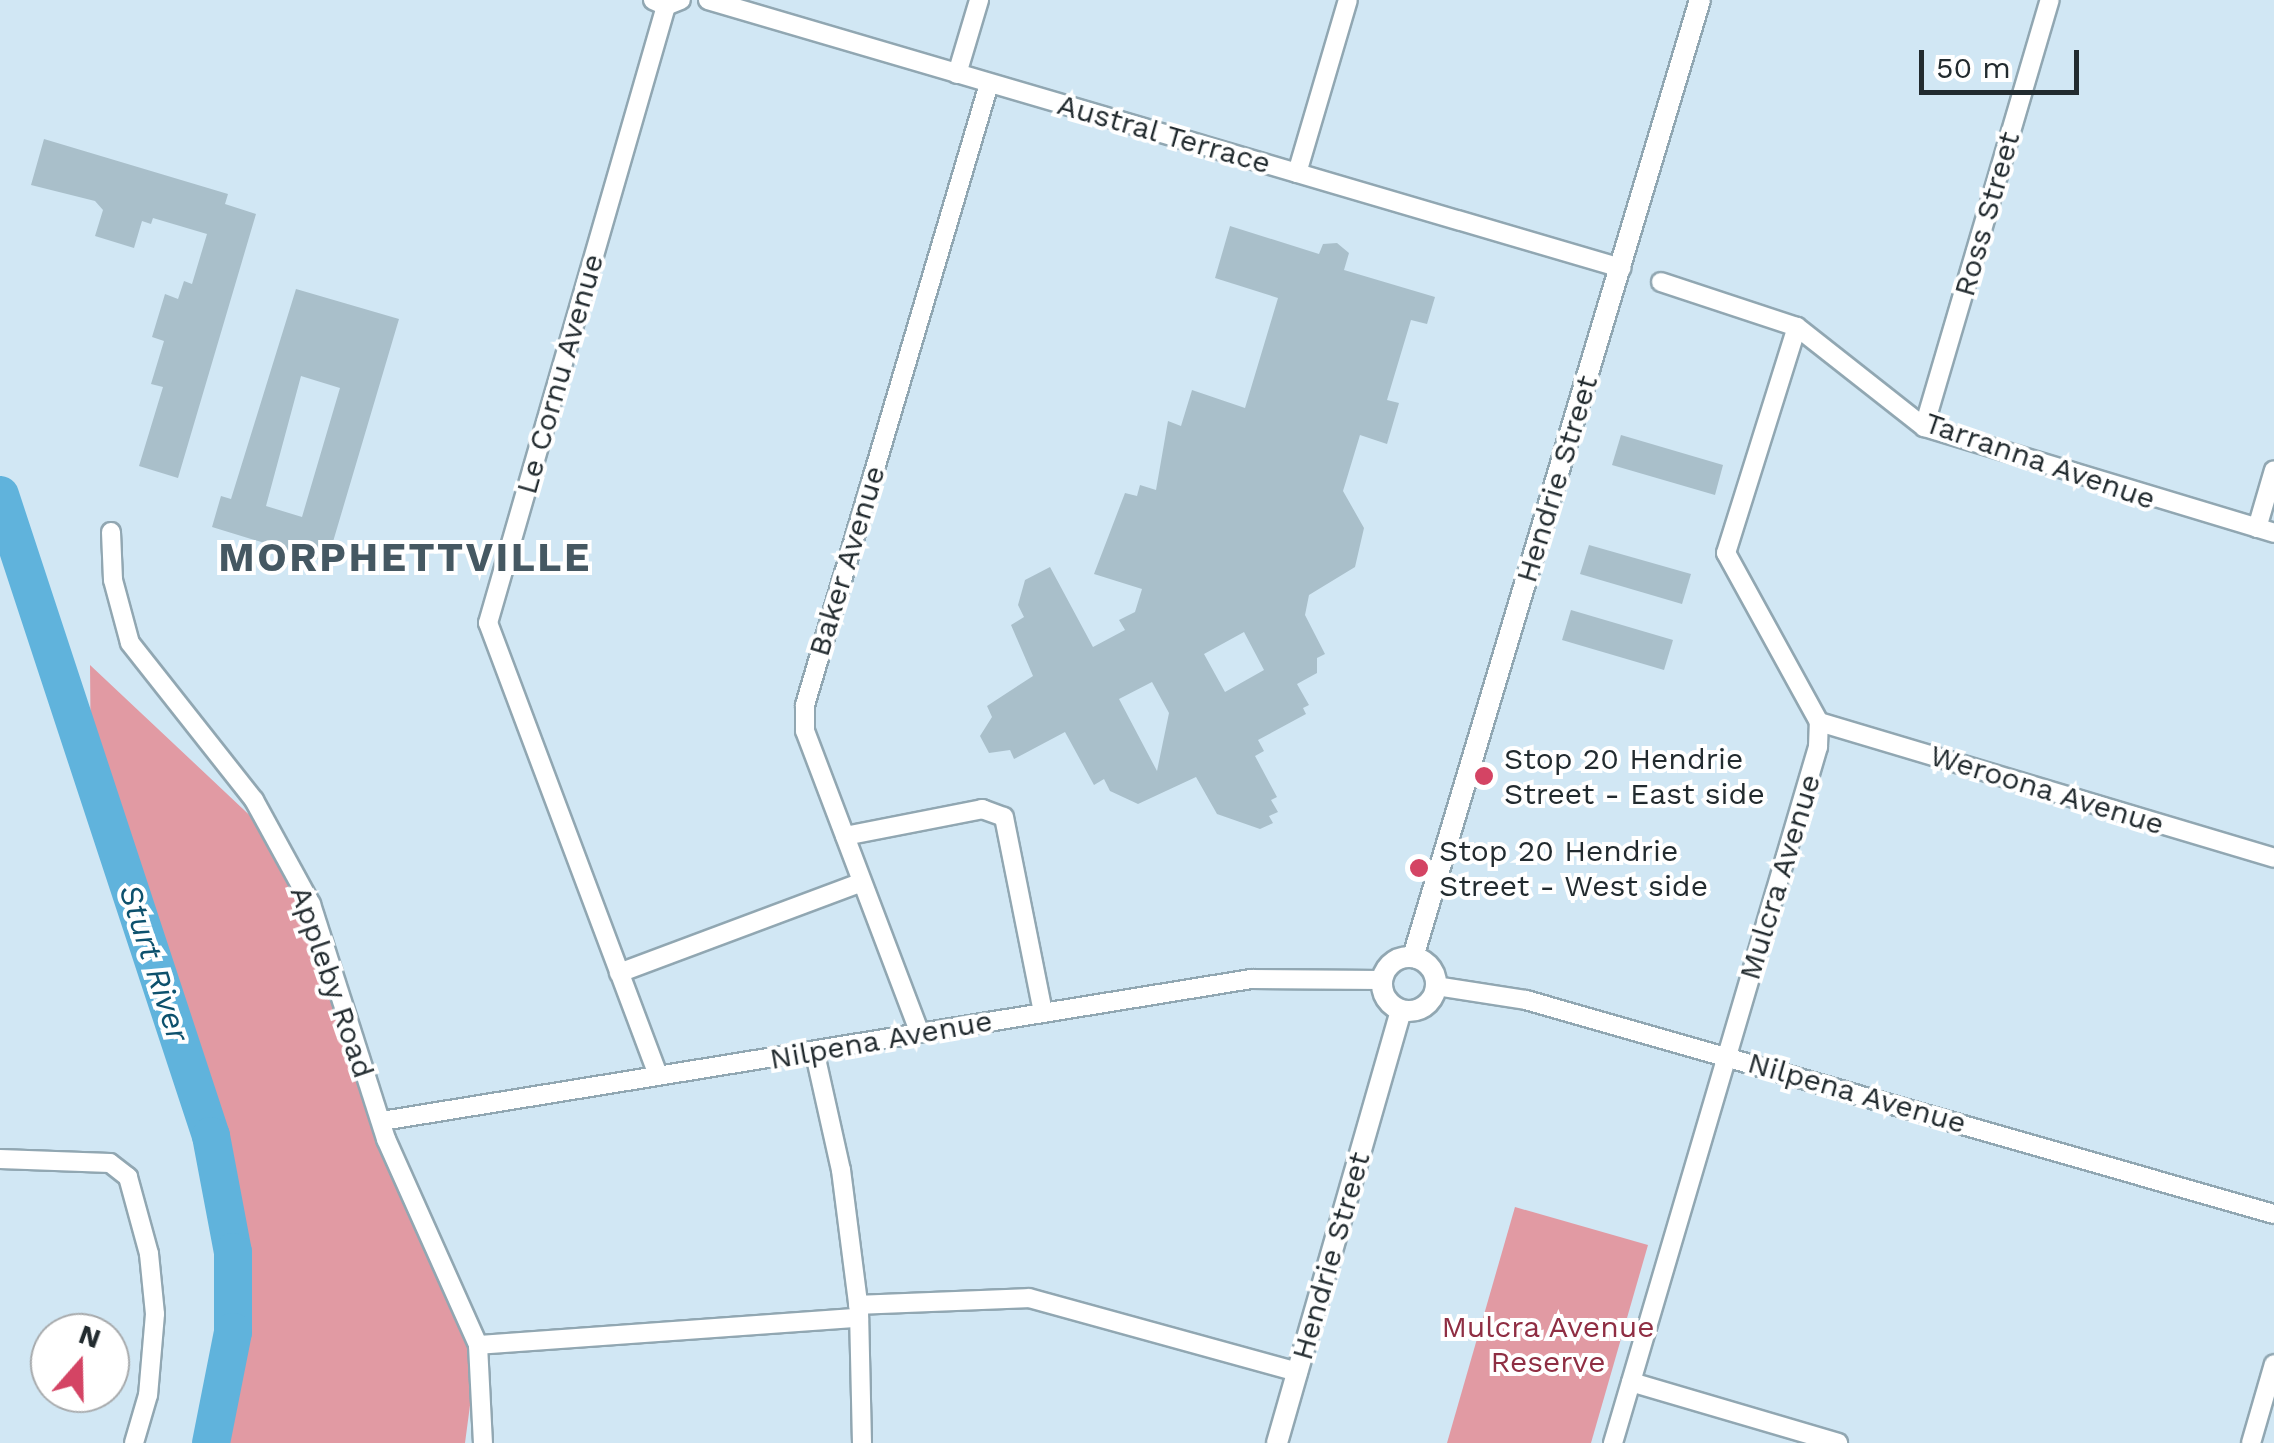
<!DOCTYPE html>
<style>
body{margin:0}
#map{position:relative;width:2274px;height:1443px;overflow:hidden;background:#d1e7f4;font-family:"Work Sans",sans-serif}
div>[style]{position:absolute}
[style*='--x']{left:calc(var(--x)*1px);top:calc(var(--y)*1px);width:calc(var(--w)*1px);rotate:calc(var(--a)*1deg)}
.green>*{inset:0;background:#e19aa3}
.river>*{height:38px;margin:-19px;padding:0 19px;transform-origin:19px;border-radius:19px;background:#60b3dc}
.building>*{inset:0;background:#a9bfca}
.roads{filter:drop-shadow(2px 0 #91a7b2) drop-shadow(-2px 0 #91a7b2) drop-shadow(0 2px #91a7b2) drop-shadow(0 -2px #91a7b2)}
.minor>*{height:18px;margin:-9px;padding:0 9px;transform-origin:9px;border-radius:9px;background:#fff}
.tertiary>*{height:20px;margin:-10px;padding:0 10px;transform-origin:10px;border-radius:10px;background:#fff}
.tertiary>.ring{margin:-10px;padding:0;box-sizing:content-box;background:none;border:20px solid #fff;border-radius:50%}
.dots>*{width:28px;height:28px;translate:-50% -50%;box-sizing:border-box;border:5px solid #fff;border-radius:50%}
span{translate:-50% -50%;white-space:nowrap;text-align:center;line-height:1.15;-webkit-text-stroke:8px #fff;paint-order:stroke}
.street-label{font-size:30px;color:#222b2f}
.poi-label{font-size:30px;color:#222b2f}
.left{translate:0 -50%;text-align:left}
.park-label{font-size:30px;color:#8f2e43}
.water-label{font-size:32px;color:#0d516d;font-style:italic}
.district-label{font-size:40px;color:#455862;font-weight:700;letter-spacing:2.5px}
.north{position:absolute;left:30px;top:1313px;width:100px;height:100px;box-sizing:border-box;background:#fff;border:2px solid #a7aaac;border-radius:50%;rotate:20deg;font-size:28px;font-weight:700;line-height:40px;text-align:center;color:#222b2f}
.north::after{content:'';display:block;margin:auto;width:35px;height:45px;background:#d44464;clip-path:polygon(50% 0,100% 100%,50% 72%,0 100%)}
.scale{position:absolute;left:1919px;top:50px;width:160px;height:45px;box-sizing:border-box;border:5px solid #222b2f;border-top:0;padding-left:12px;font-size:30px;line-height:35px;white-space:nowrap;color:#222b2f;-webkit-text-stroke:8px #fff;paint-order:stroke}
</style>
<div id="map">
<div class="green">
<div style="clip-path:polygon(90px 665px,275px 839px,386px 1139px,478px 1345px,465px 1443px,211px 1443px,233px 1332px,233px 1252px,211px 1136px,91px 771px)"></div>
<div style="clip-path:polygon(1515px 1207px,1648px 1245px,1591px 1443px,1447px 1443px)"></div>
</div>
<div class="river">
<div style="--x:0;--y:495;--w:675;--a:71.78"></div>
<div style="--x:211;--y:1136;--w:118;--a:79.3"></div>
<div style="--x:233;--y:1252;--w:80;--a:90"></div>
<div style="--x:233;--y:1332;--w:113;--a:101.2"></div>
</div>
<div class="building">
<div style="clip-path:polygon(44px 139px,228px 194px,225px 204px,256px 214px,178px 478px,139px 466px,163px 387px,151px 384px,164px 341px,152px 337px,165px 294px,178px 299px,184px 281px,192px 284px,207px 234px,153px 218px,151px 224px,142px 221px,134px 248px,95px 236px,103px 210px,95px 201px,31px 185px)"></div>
<div style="clip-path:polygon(evenodd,1230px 226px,1319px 254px,1323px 244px,1337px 243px,1349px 253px,1344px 270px,1435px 297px,1427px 324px,1411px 320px,1387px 400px,1399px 403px,1387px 444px,1360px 435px,1343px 491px,1364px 528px,1355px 567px,1309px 595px,1305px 615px,1325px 654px,1317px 658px,1317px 673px,1297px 684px,1309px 705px,1303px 708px,1306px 714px,1258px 740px,1264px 751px,1255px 756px,1277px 797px,1271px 800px,1278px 812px,1269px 816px,1273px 823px,1260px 829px,1217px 814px,1196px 777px,1138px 804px,1110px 791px,1104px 779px,1094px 785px,1065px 732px,1014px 759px,1010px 750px,989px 753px,980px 736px,992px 717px,987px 706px,1033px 676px,1011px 625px,1024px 617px,1018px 605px,1025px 580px,1050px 567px,1093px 647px,1125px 630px,1119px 620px,1135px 612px,1142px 589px,1094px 574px,1125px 493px,1137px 496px,1140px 485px,1156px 490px,1168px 421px,1181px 426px,1192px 390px,1245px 408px,1278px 298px,1215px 278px,1230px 226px,1244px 632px,1264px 670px,1225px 692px,1204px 654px,1244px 632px,1230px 226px,1152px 682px,1169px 713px,1157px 771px,1119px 699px,1152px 682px)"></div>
<div style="clip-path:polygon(evenodd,296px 289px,399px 319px,327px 562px,212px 527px,221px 496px,231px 499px,296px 289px,301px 376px,340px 388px,302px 517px,266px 506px,301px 376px)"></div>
<div style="clip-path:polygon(1621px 435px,1723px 465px,1715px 495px,1612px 465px)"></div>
<div style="clip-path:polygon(1589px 545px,1691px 574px,1682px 604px,1580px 574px)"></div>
<div style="clip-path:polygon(1571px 610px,1673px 640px,1664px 670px,1562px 640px)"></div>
</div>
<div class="roads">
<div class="minor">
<div style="--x:653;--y:0;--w:14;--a:25"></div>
<div style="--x:666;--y:6;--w:16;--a:-22"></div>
<div style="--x:708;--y:0;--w:952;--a:16.36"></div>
<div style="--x:957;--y:74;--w:77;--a:-73.4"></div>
<div style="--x:1297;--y:173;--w:180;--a:-73.6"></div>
<div style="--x:1661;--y:282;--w:143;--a:18.3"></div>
<div style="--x:1797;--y:327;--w:162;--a:38.2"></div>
<div style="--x:1924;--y:427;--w:366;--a:16.8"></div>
<div style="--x:1924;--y:427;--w:445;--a:-73.6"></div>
<div style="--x:2257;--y:528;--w:60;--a:-73.7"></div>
<div style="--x:111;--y:532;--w:48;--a:87.6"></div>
<div style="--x:113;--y:580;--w:65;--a:74.9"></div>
<div style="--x:130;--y:643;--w:200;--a:51.7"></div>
<div style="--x:254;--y:800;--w:119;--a:61.3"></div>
<div style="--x:311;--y:904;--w:247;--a:72.3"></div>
<div style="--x:386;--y:1139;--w:226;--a:65.9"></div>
<div style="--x:478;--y:1345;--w:98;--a:87.1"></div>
<div style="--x:1819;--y:722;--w:475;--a:16.6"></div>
<div style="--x:845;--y:836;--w:140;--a:-11.1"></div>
<div style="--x:982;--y:809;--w:23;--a:20"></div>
<div style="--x:1004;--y:817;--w:199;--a:78.7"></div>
<div style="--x:619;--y:973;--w:259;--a:-20.5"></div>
<div style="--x:1436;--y:986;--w:91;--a:8.8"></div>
<div style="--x:1526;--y:1000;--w:778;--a:15.97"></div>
<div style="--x:919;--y:1031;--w:321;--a:-110.8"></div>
<div style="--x:805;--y:731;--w:26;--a:-90"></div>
<div style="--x:805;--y:705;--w:648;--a:-73.5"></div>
<div style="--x:815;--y:1054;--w:119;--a:77.4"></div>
<div style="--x:841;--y:1170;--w:142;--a:82.7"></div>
<div style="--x:859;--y:1311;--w:132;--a:88.7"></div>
<div style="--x:658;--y:1075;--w:483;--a:-110.6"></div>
<div style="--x:488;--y:623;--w:642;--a:-73.91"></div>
<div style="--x:382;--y:1121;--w:881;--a:-9.28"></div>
<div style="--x:1251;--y:979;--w:130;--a:0.4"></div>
<div style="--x:0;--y:1159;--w:110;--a:2.1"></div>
<div style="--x:110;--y:1163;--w:23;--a:38"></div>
<div style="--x:128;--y:1177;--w:80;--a:74.7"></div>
<div style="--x:149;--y:1254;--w:60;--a:84.3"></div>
<div style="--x:155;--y:1314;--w:81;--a:94.9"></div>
<div style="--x:148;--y:1395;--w:50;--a:106.3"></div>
<div style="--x:858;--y:1305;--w:171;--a:-2.3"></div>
<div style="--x:1029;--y:1298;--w:279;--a:15.4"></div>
<div style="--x:478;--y:1345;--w:382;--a:-4.1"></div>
<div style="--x:1631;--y:1382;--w:216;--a:16.4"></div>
<div style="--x:1613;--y:1443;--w:726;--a:-73.59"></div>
<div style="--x:1818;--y:747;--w:25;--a:-88"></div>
<div style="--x:1819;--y:722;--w:193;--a:-118.8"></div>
<div style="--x:1726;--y:553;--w:237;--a:-72.6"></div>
<div style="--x:2251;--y:1443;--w:82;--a:-73.8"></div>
</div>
<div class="tertiary">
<div class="ring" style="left:1382px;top:957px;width:34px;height:34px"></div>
<div style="--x:1413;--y:957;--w:999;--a:-73.31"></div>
<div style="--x:1277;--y:1443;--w:449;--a:-74"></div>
</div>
</div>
<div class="dots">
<div style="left:1484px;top:776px;background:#d44464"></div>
<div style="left:1419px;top:868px;background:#d44464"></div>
</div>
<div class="street-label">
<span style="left:1164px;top:134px;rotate:16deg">Austral Terrace</span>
<span style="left:1987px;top:214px;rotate:-74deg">Ross Street</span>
<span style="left:560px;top:374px;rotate:-74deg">Le Cornu Avenue</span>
<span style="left:2040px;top:461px;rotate:19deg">Tarranna Avenue</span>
<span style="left:1557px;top:479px;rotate:-73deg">Hendrie Street</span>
<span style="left:847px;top:561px;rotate:-73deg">Baker Avenue</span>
<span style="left:2047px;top:790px;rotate:17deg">Weroona Avenue</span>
<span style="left:1780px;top:877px;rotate:-73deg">Mulcra Avenue</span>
<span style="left:332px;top:982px;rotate:71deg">Appleby Road</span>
<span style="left:881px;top:1040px;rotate:-10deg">Nilpena Avenue</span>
<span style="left:1857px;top:1093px;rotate:16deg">Nilpena Avenue</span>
<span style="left:1331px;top:1256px;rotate:-74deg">Hendrie Street</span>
</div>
<div class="poi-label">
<span class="left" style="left:1504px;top:776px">Stop 20 Hendrie<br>Street - East side</span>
<span class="left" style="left:1439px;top:868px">Stop 20 Hendrie<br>Street - West side</span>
</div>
<div class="park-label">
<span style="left:1548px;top:1344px">Mulcra Avenue<br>Reserve</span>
</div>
<div class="water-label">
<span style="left:154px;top:963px;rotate:72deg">Sturt River</span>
</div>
<div class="district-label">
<span style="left:405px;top:558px">MORPHETTVILLE</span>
</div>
<div class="north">N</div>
<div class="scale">50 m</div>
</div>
